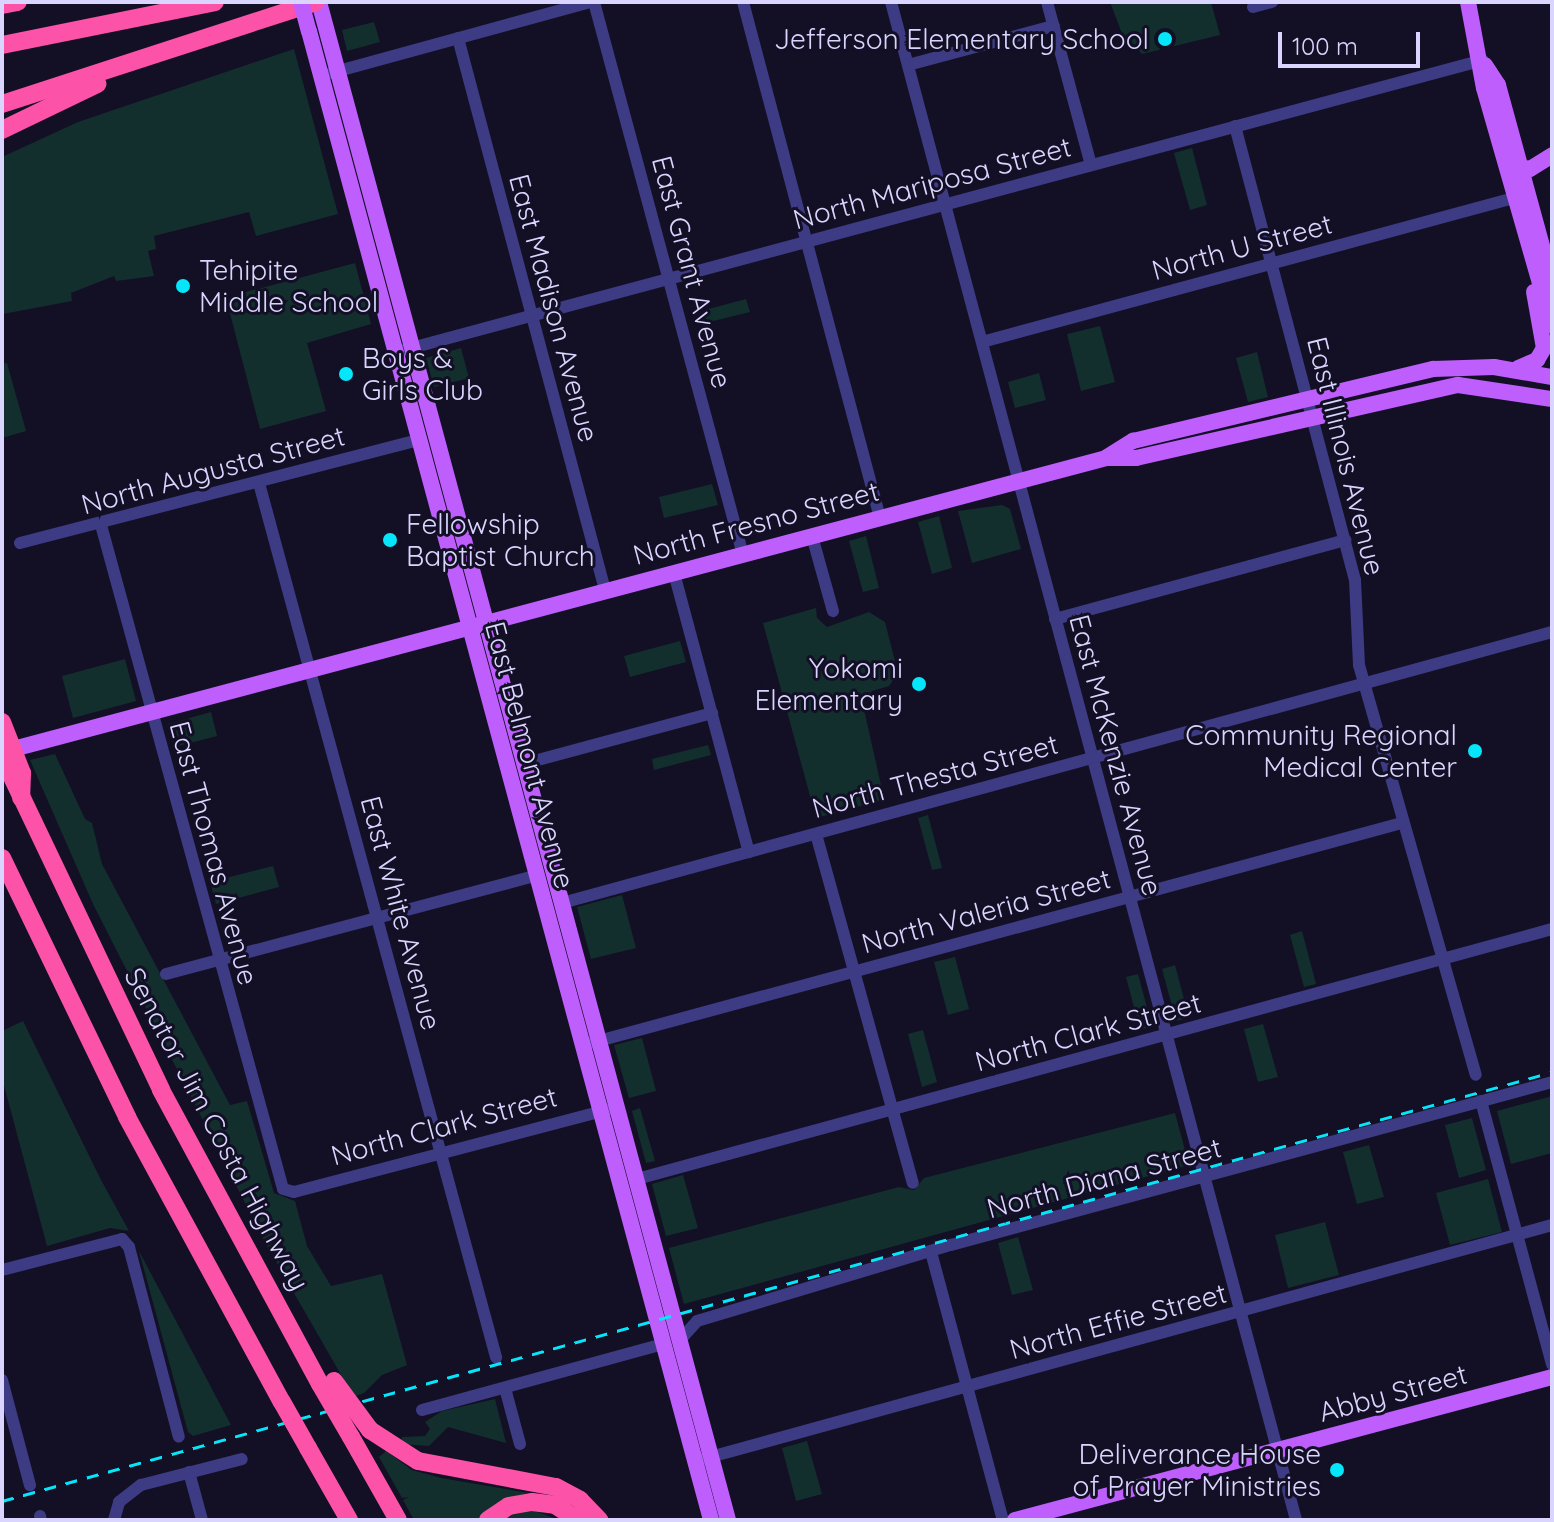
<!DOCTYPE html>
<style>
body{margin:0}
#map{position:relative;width:1554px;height:1522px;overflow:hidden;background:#130f25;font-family:Quicksand,sans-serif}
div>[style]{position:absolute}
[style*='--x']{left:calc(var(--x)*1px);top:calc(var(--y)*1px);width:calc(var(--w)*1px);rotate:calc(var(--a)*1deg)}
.green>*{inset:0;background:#122f2e}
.minor>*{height:12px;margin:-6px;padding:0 6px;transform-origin:6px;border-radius:6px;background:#3d3b83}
.major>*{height:16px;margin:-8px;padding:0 8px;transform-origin:8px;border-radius:8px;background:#be5efc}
.highway>*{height:18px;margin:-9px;padding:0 9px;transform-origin:9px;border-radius:9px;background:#fc52a7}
.rail>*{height:3px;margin-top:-1.5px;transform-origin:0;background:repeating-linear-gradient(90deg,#05e6fa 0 12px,transparent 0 22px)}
.major-bridge>*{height:16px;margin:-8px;padding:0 8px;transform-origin:8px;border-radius:8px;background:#be5efc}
.highway-bridge>*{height:18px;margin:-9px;padding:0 9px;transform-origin:9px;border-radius:9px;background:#fc52a7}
.dots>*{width:22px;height:22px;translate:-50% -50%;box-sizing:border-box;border:4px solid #130f25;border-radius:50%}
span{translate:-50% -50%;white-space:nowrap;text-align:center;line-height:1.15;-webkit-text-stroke:6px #130f25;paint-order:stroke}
.poi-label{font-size:28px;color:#d9d5fe}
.right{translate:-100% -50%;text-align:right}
.left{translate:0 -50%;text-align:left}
.street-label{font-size:28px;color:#d9d5fe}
.frame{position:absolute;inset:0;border:4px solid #d9d5fe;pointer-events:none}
.scale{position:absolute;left:1278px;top:32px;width:142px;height:36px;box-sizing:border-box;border:4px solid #d9d5fe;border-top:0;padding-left:10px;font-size:24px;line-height:28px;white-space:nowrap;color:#d9d5fe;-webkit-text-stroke:6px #130f25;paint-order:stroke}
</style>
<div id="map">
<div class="green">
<div style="clip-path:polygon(1110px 2px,1211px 2px,1220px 35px,1142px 54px,1121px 31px)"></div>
<div style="clip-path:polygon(374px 22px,380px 42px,347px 51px,342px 30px)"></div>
<div style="clip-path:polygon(294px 49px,338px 214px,256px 236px,249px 212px,154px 236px,156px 249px,148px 251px,154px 276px,116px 281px,114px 276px,71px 293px,72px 301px,3px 314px,2px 157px,78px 122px)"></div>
<div style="clip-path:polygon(1192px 148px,1207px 205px,1190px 210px,1174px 153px)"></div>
<div style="clip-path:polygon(355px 263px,371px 324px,307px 343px,326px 411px,260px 429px,227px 302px,231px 296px)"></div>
<div style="clip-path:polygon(746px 299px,750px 312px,697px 325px,693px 313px)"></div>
<div style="clip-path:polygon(1100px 326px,1115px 382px,1081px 391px,1067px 334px)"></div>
<div style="clip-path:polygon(461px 348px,469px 378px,434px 387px,426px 358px)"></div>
<div style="clip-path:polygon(1257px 352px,1268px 397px,1248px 402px,1236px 358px)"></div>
<div style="clip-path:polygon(7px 363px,26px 431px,2px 438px,2px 364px)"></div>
<div style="clip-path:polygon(1039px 373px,1046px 400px,1015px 408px,1008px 382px)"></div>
<div style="clip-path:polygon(712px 484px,718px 505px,664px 518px,659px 497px)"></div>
<div style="clip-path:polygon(1002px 505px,1010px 509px,1021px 549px,972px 563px,958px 511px)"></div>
<div style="clip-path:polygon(939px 516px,952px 568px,932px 574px,918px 522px)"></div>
<div style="clip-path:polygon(866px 536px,879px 588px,863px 592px,849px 541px)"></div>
<div style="clip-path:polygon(816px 608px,817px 618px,827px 627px,869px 612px,885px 622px,898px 673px,889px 686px,872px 691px,863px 705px,883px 794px,879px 801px,816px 818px,763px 623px)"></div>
<div style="clip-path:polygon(680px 641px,686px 662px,630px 677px,624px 656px)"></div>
<div style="clip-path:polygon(125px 659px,136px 701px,73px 718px,62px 676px)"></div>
<div style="clip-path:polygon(211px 712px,217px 736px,174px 747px,168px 724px)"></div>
<div style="clip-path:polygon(708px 745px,711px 755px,654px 770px,652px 759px)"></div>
<div style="clip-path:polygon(55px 754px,85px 819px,92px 823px,102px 864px,230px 1105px,247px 1101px,274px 1193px,295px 1201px,307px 1246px,331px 1286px,382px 1274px,407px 1365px,382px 1375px,364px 1393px,356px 1396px,344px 1380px,267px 1246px,93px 904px,30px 760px)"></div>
<div style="clip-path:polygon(928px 815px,942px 868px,932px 870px,918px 818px)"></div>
<div style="clip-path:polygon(273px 866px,279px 887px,216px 904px,210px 882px)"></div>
<div style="clip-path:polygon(622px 895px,636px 948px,591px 959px,577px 907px)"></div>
<div style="clip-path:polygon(1302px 931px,1316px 984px,1304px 987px,1290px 935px)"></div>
<div style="clip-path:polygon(955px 957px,969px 1009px,948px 1015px,934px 962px)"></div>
<div style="clip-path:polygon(1175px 965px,1189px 1018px,1176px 1021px,1162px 969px)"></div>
<div style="clip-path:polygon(1138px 974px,1152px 1026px,1140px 1030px,1126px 977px)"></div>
<div style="clip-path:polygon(23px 1021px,101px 1180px,129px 1231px,110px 1228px,47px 1246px,2px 1078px,2px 1031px)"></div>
<div style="clip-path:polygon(1263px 1024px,1278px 1077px,1258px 1082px,1244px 1029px)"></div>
<div style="clip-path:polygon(923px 1030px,937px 1082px,922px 1087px,908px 1034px)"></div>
<div style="clip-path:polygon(642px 1038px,656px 1091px,629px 1098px,614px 1045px)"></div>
<div style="clip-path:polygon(1552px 1096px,1552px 1153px,1511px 1164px,1497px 1111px)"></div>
<div style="clip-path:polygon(640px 1108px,655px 1161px,646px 1163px,632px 1111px)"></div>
<div style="clip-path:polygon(1175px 1113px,1189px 1165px,684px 1304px,669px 1248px,899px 1187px,914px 1190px,924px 1178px)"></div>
<div style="clip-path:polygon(1472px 1118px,1486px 1170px,1459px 1178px,1445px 1125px)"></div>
<div style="clip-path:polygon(1369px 1145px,1384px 1197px,1357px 1204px,1343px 1152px)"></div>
<div style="clip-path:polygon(683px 1175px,698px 1228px,666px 1236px,652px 1184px)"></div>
<div style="clip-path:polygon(1488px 1179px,1502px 1232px,1450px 1245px,1436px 1193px)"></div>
<div style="clip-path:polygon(1325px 1222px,1339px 1275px,1288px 1288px,1275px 1235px)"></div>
<div style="clip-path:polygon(1018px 1237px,1033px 1290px,1012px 1295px,998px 1243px)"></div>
<div style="clip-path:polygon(139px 1251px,231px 1425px,193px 1436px,188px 1432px)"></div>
<div style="clip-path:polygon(495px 1399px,506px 1443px,448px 1427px,429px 1446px,400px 1444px,402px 1437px,425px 1436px,430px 1429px,425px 1422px,442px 1411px)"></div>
<div style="clip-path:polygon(807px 1441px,822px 1494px,796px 1501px,782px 1448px)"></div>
<div style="clip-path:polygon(386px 1451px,412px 1470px,441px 1478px,541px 1495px,489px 1511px,479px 1520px,414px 1520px,403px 1500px,409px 1497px,402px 1498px,379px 1457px)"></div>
<div style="clip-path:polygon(532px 1510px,560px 1520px,503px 1520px,514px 1514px)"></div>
</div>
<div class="minor">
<div style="--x:594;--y:2;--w:573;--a:74.92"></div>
<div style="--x:743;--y:2;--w:534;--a:75.13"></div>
<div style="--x:891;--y:2;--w:1571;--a:75.06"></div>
<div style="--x:1047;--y:2;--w:169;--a:74.9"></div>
<div style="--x:1253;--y:7;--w:20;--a:-15"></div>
<div style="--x:458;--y:38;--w:571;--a:75.09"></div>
<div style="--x:908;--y:65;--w:151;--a:-15"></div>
<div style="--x:331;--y:73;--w:270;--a:-15.3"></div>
<div style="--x:1235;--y:126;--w:470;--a:75.2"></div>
<div style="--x:1355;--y:580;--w:85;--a:87.3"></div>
<div style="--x:1359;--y:665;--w:426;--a:74.1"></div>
<div style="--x:982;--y:342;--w:551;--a:-15.15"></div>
<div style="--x:404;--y:350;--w:1117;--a:-15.04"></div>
<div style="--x:259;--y:483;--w:906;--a:74.83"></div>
<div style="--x:101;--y:525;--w:688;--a:74.67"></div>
<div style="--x:283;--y:1189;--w:11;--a:15"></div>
<div style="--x:294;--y:1192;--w:324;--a:-14.7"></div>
<div style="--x:812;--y:536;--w:78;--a:74.4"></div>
<div style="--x:20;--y:543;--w:411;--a:-14.5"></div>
<div style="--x:674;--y:573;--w:289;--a:75"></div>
<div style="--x:1055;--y:619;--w:301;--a:-15.2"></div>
<div style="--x:523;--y:764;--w:196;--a:-15.1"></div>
<div style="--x:816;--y:834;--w:362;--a:74.5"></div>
<div style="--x:562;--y:903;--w:1026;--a:-15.31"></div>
<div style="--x:166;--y:974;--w:382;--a:-14.9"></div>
<div style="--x:591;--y:1043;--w:840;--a:-15.18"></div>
<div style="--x:1481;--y:1101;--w:273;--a:74.9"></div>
<div style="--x:637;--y:1179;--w:949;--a:-15.28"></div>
<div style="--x:931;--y:1252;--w:278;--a:75"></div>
<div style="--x:2;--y:1270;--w:124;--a:-14.5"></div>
<div style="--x:122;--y:1239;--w:11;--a:49"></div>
<div style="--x:129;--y:1247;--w:196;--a:75.3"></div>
<div style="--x:680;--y:1340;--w:25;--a:-48"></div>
<div style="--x:697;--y:1321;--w:265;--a:-16.7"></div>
<div style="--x:951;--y:1245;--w:623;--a:-15.17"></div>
<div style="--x:2;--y:1380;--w:109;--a:75.1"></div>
<div style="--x:505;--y:1388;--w:58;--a:75"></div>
<div style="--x:422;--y:1410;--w:251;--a:-15.3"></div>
<div style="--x:703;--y:1459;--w:881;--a:-15.41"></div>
<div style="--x:189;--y:1472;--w:50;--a:74.8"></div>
<div style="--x:40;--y:1516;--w:4;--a:76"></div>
<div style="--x:114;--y:1520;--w:19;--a:-74"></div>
<div style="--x:119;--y:1502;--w:28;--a:-38"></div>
<div style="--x:141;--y:1485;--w:104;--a:-14.4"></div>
</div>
<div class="major">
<div style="--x:319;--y:2;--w:1572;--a:74.92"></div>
<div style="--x:1468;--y:2;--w:87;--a:79.5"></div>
<div style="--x:1484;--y:88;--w:247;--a:74"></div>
<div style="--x:309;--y:31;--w:1542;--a:74.89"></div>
<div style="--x:1485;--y:65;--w:24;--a:57"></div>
<div style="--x:1498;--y:85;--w:205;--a:74.7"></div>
<div style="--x:1513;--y:166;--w:17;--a:10"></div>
<div style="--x:1530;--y:169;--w:26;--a:-32"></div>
<div style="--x:1518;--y:368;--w:21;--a:-23"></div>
<div style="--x:1537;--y:360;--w:14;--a:-60"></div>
<div style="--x:1544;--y:348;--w:57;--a:-100.1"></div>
<div style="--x:1107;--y:457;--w:31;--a:-32"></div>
<div style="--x:1133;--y:441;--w:309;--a:-13.5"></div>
<div style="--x:1433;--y:369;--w:61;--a:-1.9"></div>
<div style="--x:1494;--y:367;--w:59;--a:9.8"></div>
<div style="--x:2;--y:752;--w:1142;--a:-14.91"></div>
<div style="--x:1106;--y:458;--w:30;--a:0"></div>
<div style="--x:1136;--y:458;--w:330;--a:-12.8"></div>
<div style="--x:1458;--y:385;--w:95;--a:8.5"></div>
<div style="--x:1015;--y:1520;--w:556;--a:-14.91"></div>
</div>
<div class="highway">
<div style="--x:2;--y:5;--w:16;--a:-11"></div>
<div style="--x:2;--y:45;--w:217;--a:-11.4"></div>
<div style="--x:2;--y:104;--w:329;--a:-18"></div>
<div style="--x:2;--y:130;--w:106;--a:-25.8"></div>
<div style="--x:2;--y:756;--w:370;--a:64.5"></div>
<div style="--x:161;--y:1090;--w:334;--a:61.6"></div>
<div style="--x:2;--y:858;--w:288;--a:64.2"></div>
<div style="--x:127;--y:1117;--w:324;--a:61.5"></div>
<div style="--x:370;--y:1430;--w:57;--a:32.9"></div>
<div style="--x:418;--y:1461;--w:140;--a:10.7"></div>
<div style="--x:556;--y:1487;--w:27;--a:28"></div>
<div style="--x:580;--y:1500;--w:28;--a:46"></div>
<div style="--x:351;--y:1437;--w:95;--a:60.5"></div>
<div style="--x:308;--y:1448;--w:83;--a:60.3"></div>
<div style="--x:488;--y:1520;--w:25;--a:-34"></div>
<div style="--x:509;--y:1506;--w:23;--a:-10"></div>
<div style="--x:532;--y:1502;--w:23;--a:7"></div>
<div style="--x:555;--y:1505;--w:27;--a:33"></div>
</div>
<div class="rail">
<div style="--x:2;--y:1501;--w:1608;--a:-15.47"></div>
</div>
<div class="major-bridge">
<div style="--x:301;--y:2;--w:30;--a:75"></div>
</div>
<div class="highway-bridge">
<div style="--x:2;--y:722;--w:55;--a:68.6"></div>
<div style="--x:22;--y:773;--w:25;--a:92"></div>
<div style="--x:334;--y:1381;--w:61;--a:53.7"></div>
<div style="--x:320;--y:1384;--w:61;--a:59.7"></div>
<div style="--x:282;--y:1402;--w:53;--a:60.5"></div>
</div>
<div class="dots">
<div style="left:1165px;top:39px;background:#05e6fa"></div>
<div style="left:183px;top:286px;background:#05e6fa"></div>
<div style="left:346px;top:374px;background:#05e6fa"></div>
<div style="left:390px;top:540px;background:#05e6fa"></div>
<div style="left:919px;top:684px;background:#05e6fa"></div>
<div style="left:1475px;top:751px;background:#05e6fa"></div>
<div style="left:1337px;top:1470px;background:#05e6fa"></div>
</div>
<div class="poi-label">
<span class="right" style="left:1149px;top:39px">Jefferson Elementary School</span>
<span class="left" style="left:199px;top:286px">Tehipite<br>Middle School</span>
<span class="left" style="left:362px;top:374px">Boys &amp;<br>Girls Club</span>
<span class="left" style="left:406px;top:540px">Fellowship<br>Baptist Church</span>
<span class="right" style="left:903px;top:684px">Yokomi<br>Elementary</span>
<span class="right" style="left:1457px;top:751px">Community Regional<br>Medical Center</span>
<span class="right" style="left:1321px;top:1470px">Deliverance House<br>of Prayer Ministries</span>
</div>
<div class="street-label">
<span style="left:932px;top:183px;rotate:-15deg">North Mariposa Street</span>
<span style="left:1242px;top:247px;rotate:-15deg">North U Street</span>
<span style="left:692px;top:272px;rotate:75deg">East Grant Avenue</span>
<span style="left:554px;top:308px;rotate:75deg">East Madison Avenue</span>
<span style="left:1346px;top:456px;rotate:76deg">East Illinois Avenue</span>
<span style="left:213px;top:470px;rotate:-15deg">North Augusta Street</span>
<span style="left:756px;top:523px;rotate:-15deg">North Fresno Street</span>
<span style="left:530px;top:755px;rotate:75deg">East Belmont Avenue</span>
<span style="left:1116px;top:755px;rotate:75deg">East McKenzie Avenue</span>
<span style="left:935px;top:776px;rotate:-15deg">North Thesta Street</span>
<span style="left:214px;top:853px;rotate:75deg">East Thomas Avenue</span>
<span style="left:986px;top:911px;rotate:-15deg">North Valeria Street</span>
<span style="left:401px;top:913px;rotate:75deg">East White Avenue</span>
<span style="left:1088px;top:1032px;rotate:-15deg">North Clark Street</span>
<span style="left:444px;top:1126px;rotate:-15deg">North Clark Street</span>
<span style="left:217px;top:1129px;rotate:62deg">Senator Jim Costa Highway</span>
<span style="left:1104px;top:1178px;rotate:-15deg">North Diana Street</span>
<span style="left:1118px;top:1321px;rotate:-15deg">North Effie Street</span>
<span style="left:1393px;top:1393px;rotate:-15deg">Abby Street</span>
</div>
<div class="frame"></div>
<div class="scale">100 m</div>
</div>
